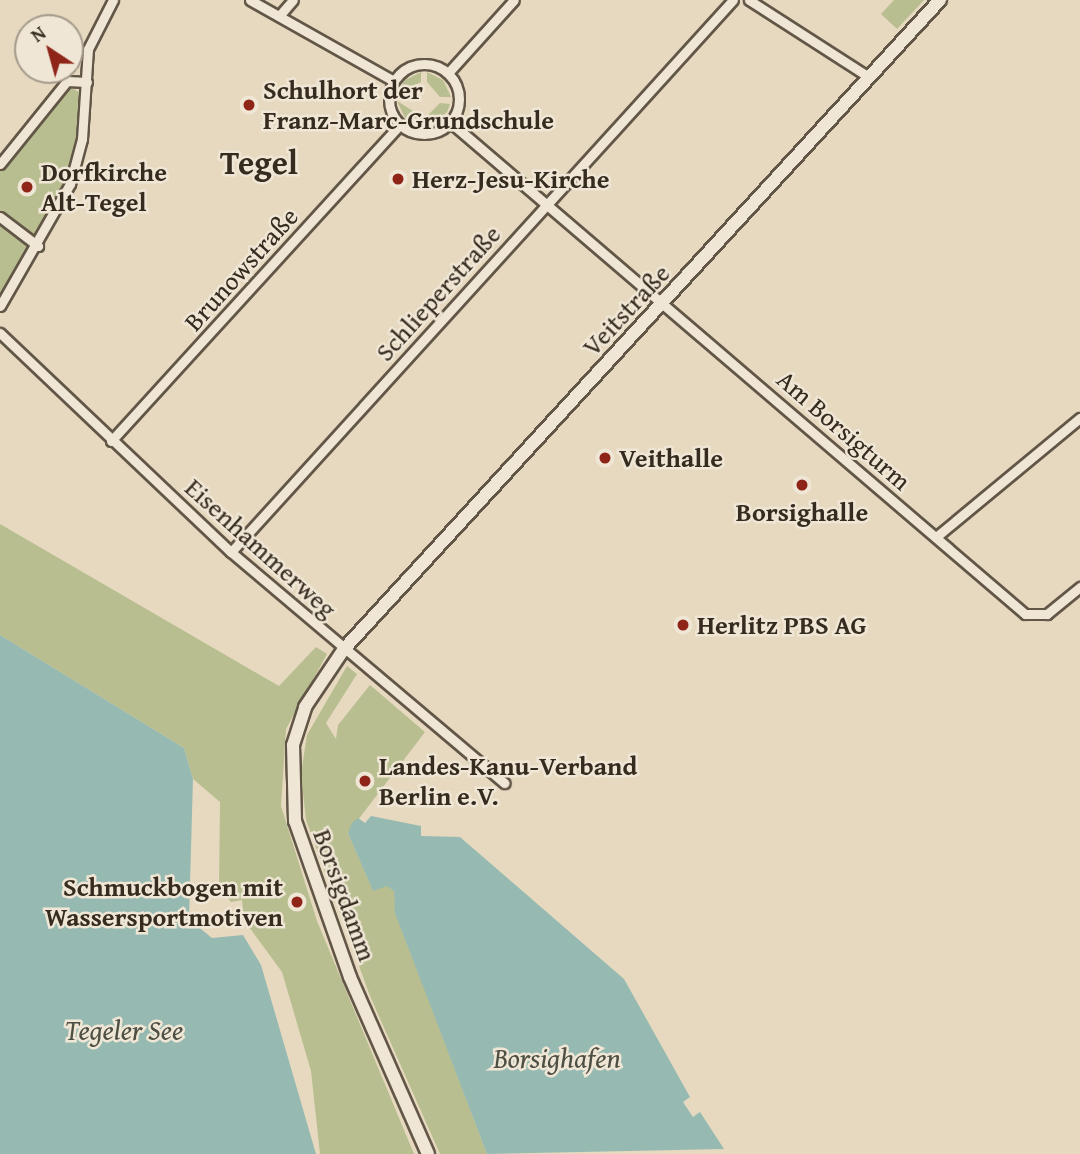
<!DOCTYPE html>
<meta charset="utf-8">
<style>
body{margin:0}
#map{position:relative;width:1080px;height:1154px;overflow:hidden;background:#e6d9bf;font-family:"Gentium Book Plus",serif}
div>[style]{position:absolute}
[style*='--x']{left:calc(var(--x)*1px);top:calc(var(--y)*1px);width:calc(var(--w)*1px);rotate:calc(var(--a)*1deg)}
.green>*{inset:0;background:#b8be90}
.water>*{inset:0;background:#96bab1}
.roads{filter:drop-shadow(2px 0 #625647) drop-shadow(-2px 0 #625647) drop-shadow(0 2px #625647) drop-shadow(0 -2px #625647)}
.street>*{height:9px;margin:-4.5px;padding:0 4.5px;transform-origin:4.5px;border-radius:4.5px;background:#efe6d5}
.street>.ring{margin:-4.5px;padding:0;box-sizing:content-box;background:none;border:9px solid #efe6d5;border-radius:50%}
.secondary>*{height:12px;margin:-6px;padding:0 6px;transform-origin:6px;border-radius:6px;background:#efe6d5}
.dots>*{width:19px;height:19px;translate:-50% -50%;box-sizing:border-box;border:4px solid #efe6d5;border-radius:50%}
span{translate:-50% -50%;white-space:nowrap;text-align:center;line-height:1.15;-webkit-text-stroke:5px #efe6d5;paint-order:stroke}
.poi-label{font-size:26px;color:#362b1f;font-weight:700}
.left{translate:0 -50%;text-align:left}
.right{translate:-100% -50%;text-align:right}
.street-label{font-size:26px;color:#362b1f}
.water-label{font-size:28px;color:#4e4f44;font-style:italic}
.district-label{font-size:33px;color:#362b1f;font-weight:700}
.north{position:absolute;left:14px;top:14px;width:70px;height:70px;box-sizing:border-box;background:#efe6d5;border:2px solid #a59b8c;border-radius:50%;rotate:324deg;font-size:19px;font-weight:700;line-height:28px;text-align:center;color:#362b1f}
.north::after{content:'';display:block;margin:auto;width:24px;height:32px;background:#8f2418;clip-path:polygon(50% 0,100% 100%,50% 72%,0 100%)}
</style>
<div id="map">
<div class="green">
<div style="clip-path:polygon(894px 0,924px 0,897px 29px,881px 14px)"></div>
<div style="clip-path:polygon(421px 72px,421px 82px,397px 94px,405px 80px)"></div>
<div style="clip-path:polygon(427px 72px,443px 80px,451px 97px,440px 97px,427px 82px)"></div>
<div style="clip-path:polygon(68px 86px,81px 93px,75px 149px,63px 192px,35px 236px,0 212px,0 170px)"></div>
<div style="clip-path:polygon(397px 101px,421px 116px,422px 126px,405px 118px)"></div>
<div style="clip-path:polygon(440px 103px,450px 104px,447px 112px,429px 126px,428px 115px)"></div>
<div style="clip-path:polygon(0 221px,29px 249px,0 299px)"></div>
<div style="clip-path:polygon(0 524px,279px 686px,316px 647px,327px 654px,286px 729px,281px 806px,317px 921px,414px 1154px,320px 1154px,311px 1071px,282px 972px,244px 920px,242px 900px,231px 902px,219px 887px,220px 802px,193px 779px,184px 748px,0 635px)"></div>
<div style="clip-path:polygon(347px 666px,357px 674px,326px 723px,336px 739px,338px 725px,370px 685px,425px 732px,348px 833px,373px 890px,387px 885px,394px 891px,396px 913px,487px 1154px,440px 1154px,370px 996px,306px 820px,301px 774px,307px 735px)"></div>
</div>
<div class="water">
<div style="clip-path:polygon(0 635px,184px 748px,193px 779px,189px 919px,212px 938px,243px 935px,261px 965px,316px 1154px,0 1154px)"></div>
<div style="clip-path:polygon(371px 816px,421px 826px,421px 836px,460px 837px,624px 979px,690px 1097px,683px 1102px,693px 1117px,700px 1112px,724px 1149px,487px 1154px,395px 913px,394px 891px,387px 886px,373px 891px,348px 833px,352px 823px,358px 818px,365px 823px)"></div>
</div>
<div class="roads">
<div class="street">
<div style="--x:250;--y:0;--w:165;--a:29.4"></div>
<div style="--x:749;--y:0;--w:143;--a:32.7"></div>
<div style="--x:279;--y:16;--w:21;--a:-49"></div>
<div class="ring" style="left:389px;top:64px;width:61px;height:61px"></div>
<div style="--x:448;--y:73;--w:98;--a:-47.9"></div>
<div style="--x:450;--y:122;--w:757;--a:40.55"></div>
<div style="--x:1025;--y:614;--w:22;--a:0"></div>
<div style="--x:1047;--y:614;--w:43;--a:-39.3"></div>
<div style="--x:0;--y:164;--w:107;--a:-51.1"></div>
<div style="--x:67;--y:81;--w:20;--a:3"></div>
<div style="--x:0;--y:217;--w:48;--a:37.3"></div>
<div style="--x:0;--y:306;--w:141;--a:-60.2"></div>
<div style="--x:70;--y:184;--w:47;--a:-75.1"></div>
<div style="--x:82;--y:139;--w:90;--a:-86.2"></div>
<div style="--x:88;--y:49;--w:55;--a:-63"></div>
<div style="--x:0;--y:333;--w:318;--a:43.5"></div>
<div style="--x:231;--y:552;--w:358;--a:40.2"></div>
<div style="--x:111;--y:441;--w:428;--a:-47.6"></div>
<div style="--x:936;--y:537;--w:187;--a:-39.6"></div>
<div style="--x:231;--y:552;--w:746;--a:-47.72"></div>
</div>
<div class="secondary">
<div style="--x:428;--y:1154;--w:193;--a:-113.8"></div>
<div style="--x:350;--y:977;--w:165;--a:-109.4"></div>
<div style="--x:295;--y:821;--w:76;--a:-91.5"></div>
<div style="--x:293;--y:745;--w:40;--a:-72"></div>
<div style="--x:305;--y:707;--w:70;--a:-56.1"></div>
<div style="--x:344;--y:649;--w:881;--a:-47.44"></div>
</div>
</div>
<div class="dots">
<div style="left:249px;top:105px;background:#8f2418"></div>
<div style="left:398px;top:179px;background:#8f2418"></div>
<div style="left:27px;top:187px;background:#8f2418"></div>
<div style="left:605px;top:458px;background:#8f2418"></div>
<div style="left:802px;top:485px;background:#8f2418"></div>
<div style="left:683px;top:625px;background:#8f2418"></div>
<div style="left:365px;top:781px;background:#8f2418"></div>
<div style="left:297px;top:902px;background:#8f2418"></div>
</div>
<div class="poi-label">
<span class="left" style="left:263px;top:105px">Schulhort der<br>Franz-Marc-Grundschule</span>
<span class="left" style="left:41px;top:187px">Dorfkirche<br>Alt-Tegel</span>
<span class="left" style="left:412px;top:179px">Herz-Jesu-Kirche</span>
<span class="left" style="left:619px;top:458px">Veithalle</span>
<span style="left:802px;top:512px">Borsighalle</span>
<span class="left" style="left:697px;top:625px">Herlitz PBS AG</span>
<span class="left" style="left:379px;top:781px">Landes-Kanu-Verband<br>Berlin e.V.</span>
<span class="right" style="left:283px;top:902px">Schmuckbogen mit<br>Wassersportmotiven</span>
</div>
<div class="street-label">
<span style="left:241px;top:269px;rotate:-48deg">Brunowstraße</span>
<span style="left:438px;top:293px;rotate:-48deg">Schlieperstraße</span>
<span style="left:626px;top:310px;rotate:-47deg">Veitstraße</span>
<span style="left:844px;top:430px;rotate:41deg">Am Borsigturm</span>
<span style="left:261px;top:548px;rotate:42deg">Eisenhammerweg</span>
<span style="left:345px;top:895px;rotate:70deg">Borsigdamm</span>
</div>
<div class="water-label">
<span style="left:124px;top:1030px">Tegeler See</span>
<span style="left:557px;top:1058px">Borsighafen</span>
</div>
<div class="district-label">
<span style="left:259px;top:163px">Tegel</span>
</div>
<div class="north">N</div>
</div>
